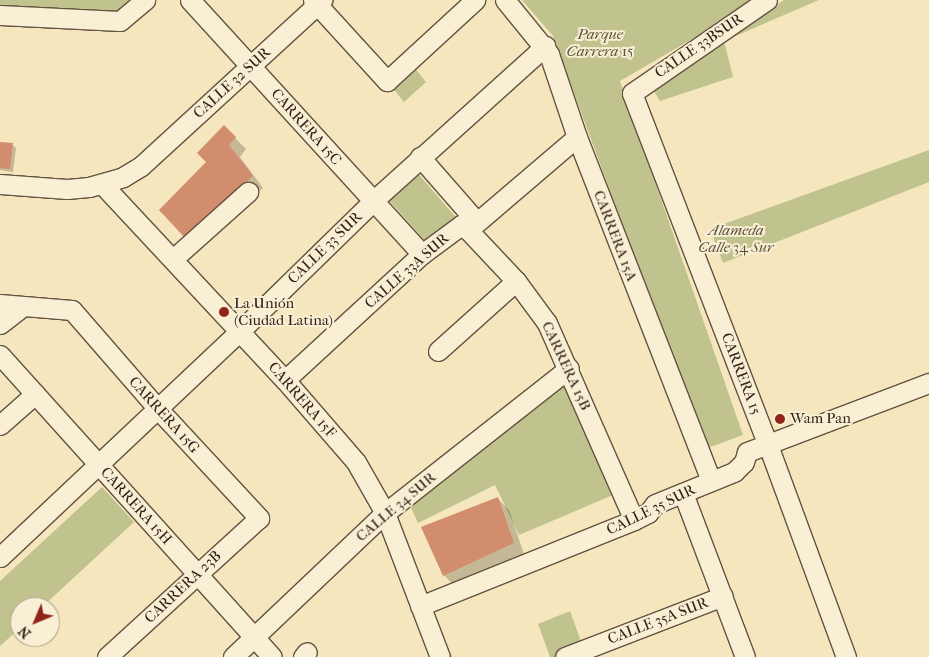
<!DOCTYPE html>
<meta charset="utf-8">
<style>
body{margin:0}
#map{position:relative;width:929px;height:657px;overflow:hidden;background:#f5e6bd;font-family:"IM FELL French Canon",serif}
div>[style]{position:absolute}
[style*='--x']{left:calc(var(--x)*1px);top:calc(var(--y)*1px);width:calc(var(--w)*1px);rotate:calc(var(--a)*1deg)}
.green>*{inset:0;background:#c0c38e}
.shadow>*{inset:0;background:#0003}
.building>*{inset:0;background:#d28d6f}
.roads{filter:drop-shadow(1px 0 #645242) drop-shadow(-1px 0 #645242) drop-shadow(0 1px #645242) drop-shadow(0 -1px #645242)}
.minor>*{height:19px;margin:-9.5px;padding:0 9.5px;transform-origin:9.5px;border-radius:9.5px;background:#f8efd4}
.dots>*{width:14px;height:14px;translate:-50% -50%;box-sizing:border-box;border:2px solid #f8efd4;border-radius:50%}
span{translate:-50% -50%;white-space:nowrap;text-align:center;line-height:1.15;-webkit-text-stroke:4px #f8efd4;paint-order:stroke}
.park-label{font-size:15px;color:#5d523c;font-style:italic}
.street-label{font-size:15px;color:#332119}
.poi-label{font-size:15px;color:#332119}
.left{translate:0 -50%;text-align:left}
.north{position:absolute;left:10px;top:597px;width:50px;height:50px;box-sizing:border-box;background:#f8efd4;border:1px solid #a99d89;border-radius:50%;rotate:225deg;font-size:14px;font-weight:700;line-height:20px;text-align:center;color:#332119}
.north::after{content:'';display:block;margin:auto;width:18px;height:22px;background:#8f2418;clip-path:polygon(50% 0,100% 100%,50% 72%,0 100%)}
</style>
<div id="map">
<div class="green">
<div style="clip-path:polygon(0 0,133px 0,119px 13px,0 7px)"></div>
<div style="clip-path:polygon(522px 0,755px 0,737px 13px,620px 81px,743px 435px,705px 449px,553px 36px)"></div>
<div style="clip-path:polygon(784px 0,819px 0,724px 41px,733px 77px,660px 101px,652px 88px)"></div>
<div style="clip-path:polygon(409px 61px,426px 82px,404px 102px,387px 81px)"></div>
<div style="clip-path:polygon(929px 150px,929px 182px,723px 263px,710px 229px)"></div>
<div style="clip-path:polygon(415px 170px,459px 221px,431px 247px,385px 196px)"></div>
<div style="clip-path:polygon(567px 380px,613px 495px,519px 535px,495px 485px,418px 523px,408px 501px)"></div>
<div style="clip-path:polygon(102px 487px,134px 522px,42px 607px,20px 607px,20px 628px,0 646px,0 581px)"></div>
<div style="clip-path:polygon(570px 611px,584px 650px,565px 657px,550px 657px,538px 624px)"></div>
</div>
<div class="shadow">
<div style="clip-path:polygon(224px 127px,246px 149px,240px 157px,263px 188px,198px 249px,208px 162px)"></div>
<div style="clip-path:polygon(0 143px,12px 145px,16px 148px,13px 172px,0 170px)"></div>
<div style="clip-path:polygon(497px 498px,509px 510px,524px 554px,455px 587px,444px 575px)"></div>
</div>
<div class="building">
<div style="clip-path:polygon(224px 125px,236px 137px,229px 145px,253px 176px,186px 239px,159px 210px,206px 162px,197px 153px)"></div>
<div style="clip-path:polygon(0 142px,13px 143px,10px 169px,0 168px)"></div>
<div style="clip-path:polygon(498px 497px,514px 543px,443px 576px,421px 527px)"></div>
</div>
<div class="roads">
<div class="minor">
<div style="--x:190;--y:0;--w:344;--a:47.6"></div>
<div style="--x:313;--y:0;--w:110;--a:47.6"></div>
<div style="--x:387;--y:81;--w:120;--a:-42.6"></div>
<div style="--x:505;--y:0;--w:70;--a:50.8"></div>
<div style="--x:549;--y:54;--w:88;--a:71.4"></div>
<div style="--x:577;--y:137;--w:369;--a:68.7"></div>
<div style="--x:767;--y:0;--w:164;--a:145.4"></div>
<div style="--x:632;--y:93;--w:377;--a:68.9"></div>
<div style="--x:768;--y:445;--w:226;--a:69.8"></div>
<div style="--x:0;--y:15;--w:120;--a:2.9"></div>
<div style="--x:120;--y:21;--w:33;--a:-40"></div>
<div style="--x:420;--y:157;--w:86;--a:48.8"></div>
<div style="--x:0;--y:184;--w:67;--a:4.3"></div>
<div style="--x:67;--y:189;--w:22;--a:-5"></div>
<div style="--x:89;--y:187;--w:35;--a:-16"></div>
<div style="--x:123;--y:177;--w:21;--a:-31"></div>
<div style="--x:141;--y:166;--w:246;--a:-42.5"></div>
<div style="--x:102;--y:184;--w:268;--a:47"></div>
<div style="--x:285;--y:380;--w:108;--a:49.1"></div>
<div style="--x:356;--y:462;--w:59;--a:60.4"></div>
<div style="--x:385;--y:513;--w:154;--a:69.1"></div>
<div style="--x:468;--y:230;--w:70;--a:46.7"></div>
<div style="--x:516;--y:281;--w:52;--a:53.6"></div>
<div style="--x:547;--y:323;--w:215;--a:66.2"></div>
<div style="--x:173;--y:259;--w:101;--a:-41.8"></div>
<div style="--x:0;--y:304;--w:72;--a:4.8"></div>
<div style="--x:72;--y:310;--w:131;--a:49"></div>
<div style="--x:158;--y:409;--w:149;--a:47.2"></div>
<div style="--x:259;--y:518;--w:206;--a:137.6"></div>
<div style="--x:0;--y:324;--w:29;--a:-38"></div>
<div style="--x:438;--y:351;--w:105;--a:-41.9"></div>
<div style="--x:0;--y:355;--w:406;--a:48"></div>
<div style="--x:285;--y:380;--w:186;--a:-42.6"></div>
<div style="--x:422;--y:254;--w:49;--a:-36.6"></div>
<div style="--x:461;--y:225;--w:9;--a:36"></div>
<div style="--x:468;--y:230;--w:143;--a:-40.5"></div>
<div style="--x:0;--y:425;--w:47;--a:-41.5"></div>
<div style="--x:683;--y:493;--w:175;--a:69.3"></div>
<div style="--x:0;--y:557;--w:330;--a:-43.3"></div>
<div style="--x:240;--y:331;--w:186;--a:-44.3"></div>
<div style="--x:373;--y:201;--w:232;--a:-42"></div>
<div style="--x:420;--y:606;--w:231;--a:-21.9"></div>
<div style="--x:634;--y:520;--w:16;--a:-27"></div>
<div style="--x:648;--y:513;--w:11;--a:-52"></div>
<div style="--x:655;--y:504;--w:85;--a:-22.1"></div>
<div style="--x:734;--y:472;--w:14;--a:-45"></div>
<div style="--x:744;--y:462;--w:10;--a:-73"></div>
<div style="--x:747;--y:452;--w:195;--a:-20.8"></div>
<div style="--x:233;--y:657;--w:209;--a:-43.5"></div>
<div style="--x:385;--y:513;--w:234;--a:-38.2"></div>
<div style="--x:303;--y:657;--w:6;--a:-51"></div>
<div style="--x:565;--y:657;--w:169;--a:-21.1"></div>
</div>
</div>
<div class="dots">
<div style="left:224px;top:312px;background:#8f2418"></div>
<div style="left:780px;top:419px;background:#8f2418"></div>
</div>
<div class="park-label">
<span style="left:600px;top:43px">Parque<br>Carrera 15</span>
<span style="left:736px;top:239px">Alameda<br>Calle 34 Sur</span>
</div>
<div class="street-label">
<span style="left:699px;top:46px;rotate:-34deg">CALLE 33BSUR</span>
<span style="left:232px;top:83px;rotate:-42deg">CALLE 32 SUR</span>
<span style="left:306px;top:127px;rotate:48deg">CARRERA 15C</span>
<span style="left:615px;top:236px;rotate:69deg">CARRERA 15A</span>
<span style="left:325px;top:248px;rotate:-44deg">CALLE 33 SUR</span>
<span style="left:407px;top:271px;rotate:-41deg">CALLE 33A SUR</span>
<span style="left:566px;top:366px;rotate:65deg">CARRERA 15B</span>
<span style="left:741px;top:374px;rotate:69deg">CARRERA 15</span>
<span style="left:302px;top:400px;rotate:49deg">CARRERA 15F</span>
<span style="left:164px;top:415px;rotate:48deg">CARRERA 15G</span>
<span style="left:136px;top:506px;rotate:48deg">CARRERA 15H</span>
<span style="left:396px;top:507px;rotate:-40deg">CALLE 34 SUR</span>
<span style="left:651px;top:510px;rotate:-26deg">CALLE 35 SUR</span>
<span style="left:183px;top:587px;rotate:-43deg">CARRERA 23B</span>
<span style="left:658px;top:621px;rotate:-21deg">CALLE 35A SUR</span>
</div>
<div class="poi-label">
<span class="left" style="left:234px;top:312px">La Unión<br>(Ciudad Latina)</span>
<span class="left" style="left:790px;top:419px">Wam Pan</span>
</div>
<div class="north">N</div>
</div>
